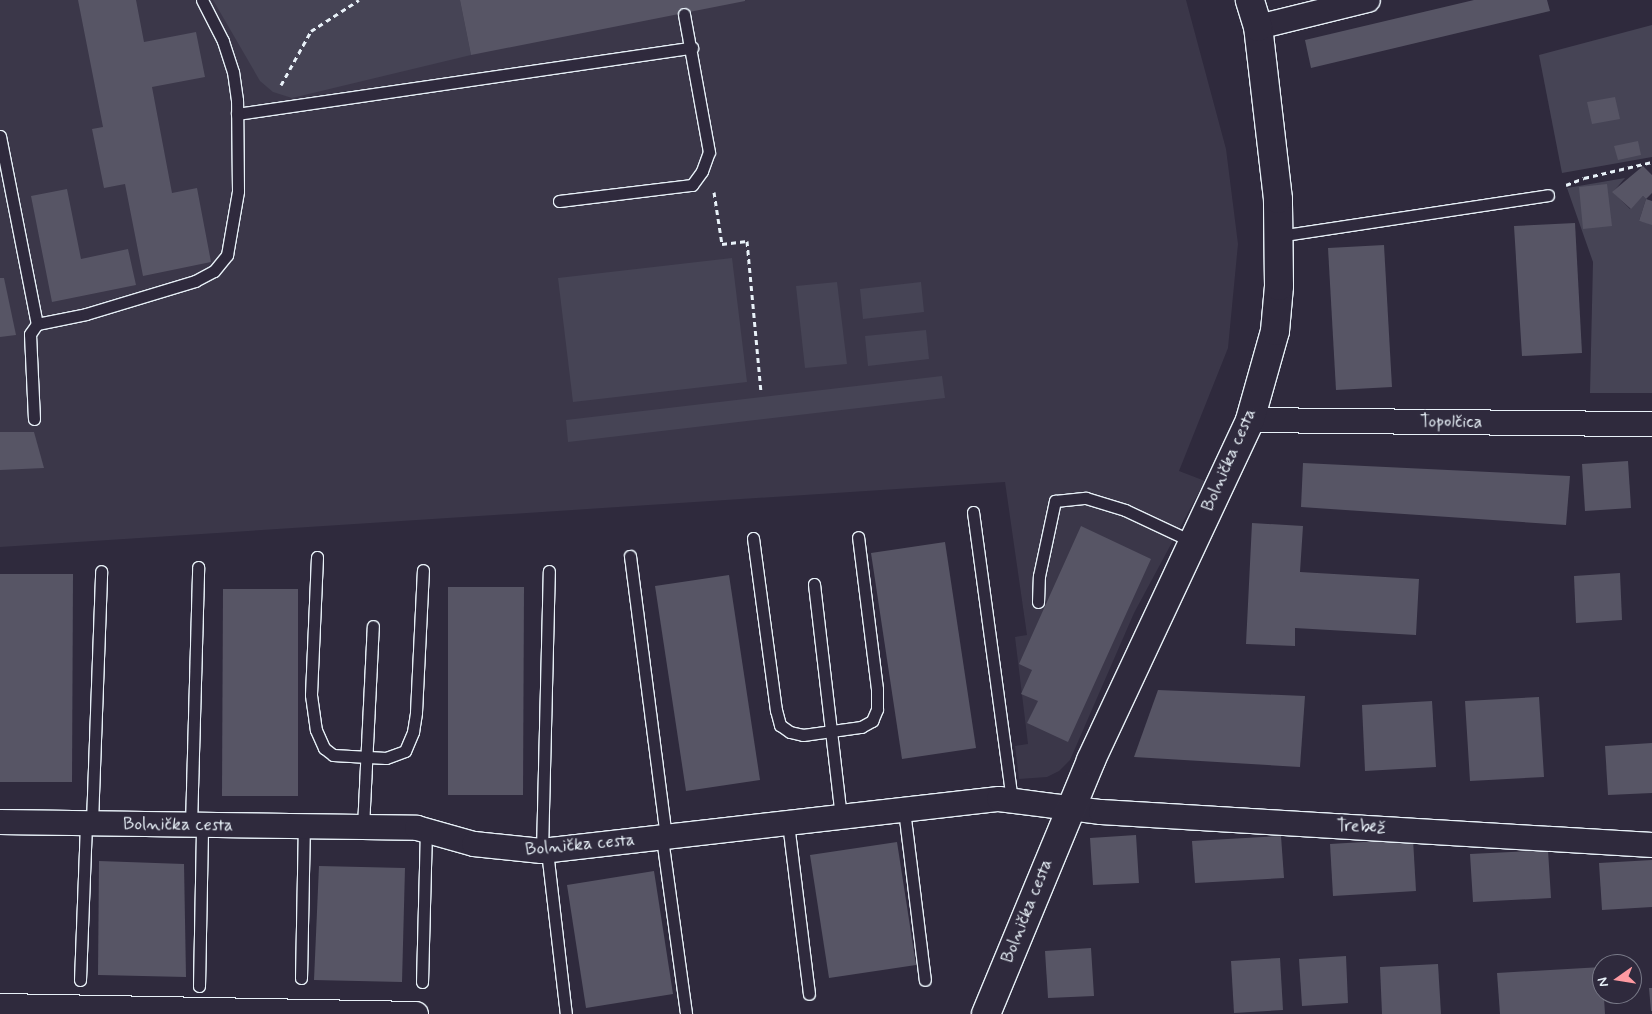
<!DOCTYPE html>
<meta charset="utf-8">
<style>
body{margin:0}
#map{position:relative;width:1652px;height:1014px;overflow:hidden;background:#2f2a3d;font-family:Mynerve,sans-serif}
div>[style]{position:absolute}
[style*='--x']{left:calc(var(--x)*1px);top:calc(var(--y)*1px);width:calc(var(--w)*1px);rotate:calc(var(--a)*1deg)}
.built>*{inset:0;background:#3b3749}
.green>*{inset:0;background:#464455}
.building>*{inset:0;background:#575565}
.path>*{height:3px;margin-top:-1.5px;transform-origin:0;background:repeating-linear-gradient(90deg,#e8f1f8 0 5px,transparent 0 9px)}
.roads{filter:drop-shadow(1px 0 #e8f1f8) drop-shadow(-1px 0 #e8f1f8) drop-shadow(0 1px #e8f1f8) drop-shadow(0 -1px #e8f1f8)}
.lane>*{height:11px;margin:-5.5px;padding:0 5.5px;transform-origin:5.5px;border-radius:5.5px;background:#2f2a3d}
.street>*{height:24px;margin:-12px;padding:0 12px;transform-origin:12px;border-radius:12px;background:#2f2a3d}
.secondary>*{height:28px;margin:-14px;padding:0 14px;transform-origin:14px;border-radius:14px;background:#2f2a3d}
span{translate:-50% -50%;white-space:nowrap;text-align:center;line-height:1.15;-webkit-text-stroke:4.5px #2f2a3d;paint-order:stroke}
.street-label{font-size:18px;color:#e8f1f8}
.north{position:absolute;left:1592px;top:954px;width:50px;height:50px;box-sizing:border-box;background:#2f2a3d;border:1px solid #797a88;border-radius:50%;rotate:257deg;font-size:14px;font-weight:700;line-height:20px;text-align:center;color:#e8f1f8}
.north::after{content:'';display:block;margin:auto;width:18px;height:22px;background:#ff9aa2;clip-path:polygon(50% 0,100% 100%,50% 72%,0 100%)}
</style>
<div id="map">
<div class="built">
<div style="clip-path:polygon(0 0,1186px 0,1226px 149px,1238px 244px,1228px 348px,1179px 471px,1205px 481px,1134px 613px,1070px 760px,1059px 771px,1047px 777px,1019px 779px,1015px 746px,1028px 744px,1015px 637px,1027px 635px,1005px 482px,0 547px)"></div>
</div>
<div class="green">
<div style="clip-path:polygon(213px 0,460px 0,471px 55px,292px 98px,273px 92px,260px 81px)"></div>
<div style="clip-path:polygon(1652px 25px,1652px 157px,1562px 173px,1539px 55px)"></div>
<div style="clip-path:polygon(1625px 178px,1613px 192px,1630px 209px,1643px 196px,1646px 199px,1639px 221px,1652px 224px,1652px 393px,1590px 393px,1593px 262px,1567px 188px)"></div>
<div style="clip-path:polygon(732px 258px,747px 382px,573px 402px,558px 278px)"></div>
<div style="clip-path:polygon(837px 282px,847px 364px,805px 368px,796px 286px)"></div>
<div style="clip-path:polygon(921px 282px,924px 312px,863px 319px,860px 289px)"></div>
<div style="clip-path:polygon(926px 330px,929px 359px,868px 366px,865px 336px)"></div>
<div style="clip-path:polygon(942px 376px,945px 398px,568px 442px,566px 420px)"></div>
</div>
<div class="building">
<div style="clip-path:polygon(78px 0,136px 0,144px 42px,196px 32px,205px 77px,152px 87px,172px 193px,197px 188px,211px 262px,143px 276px,125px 184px,104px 188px,92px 129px,103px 127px)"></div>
<div style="clip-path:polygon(460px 0,745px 0,745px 1px,471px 55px)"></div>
<div style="clip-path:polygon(1474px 0,1547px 0,1550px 11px,1311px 68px,1305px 40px)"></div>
<div style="clip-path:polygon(1615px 97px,1620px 119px,1592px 124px,1587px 102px)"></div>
<div style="clip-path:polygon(1638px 141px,1641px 155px,1618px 160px,1614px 146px)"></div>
<div style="clip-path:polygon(1643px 166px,1652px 175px,1652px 193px,1646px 199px,1643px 196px,1631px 209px,1612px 192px)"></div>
<div style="clip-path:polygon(1607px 184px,1612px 226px,1583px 229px,1579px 187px)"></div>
<div style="clip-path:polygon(67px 189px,81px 259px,128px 249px,136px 285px,52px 302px,31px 196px)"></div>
<div style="clip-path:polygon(1646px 199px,1652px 201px,1652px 225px,1639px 221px)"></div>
<div style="clip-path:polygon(1575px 223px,1582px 353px,1522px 356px,1514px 226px)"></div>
<div style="clip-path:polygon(1384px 245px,1392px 387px,1336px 390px,1328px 248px)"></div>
<div style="clip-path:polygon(0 278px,4px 278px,16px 335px,0 337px)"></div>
<div style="clip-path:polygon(0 432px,34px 432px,44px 468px,0 470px)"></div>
<div style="clip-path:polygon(1628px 461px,1631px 508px,1585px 511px,1582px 464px)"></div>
<div style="clip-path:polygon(1303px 463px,1570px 476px,1566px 525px,1301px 507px)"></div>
<div style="clip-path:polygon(1252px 523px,1303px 526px,1300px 572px,1419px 579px,1416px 635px,1295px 628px,1295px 646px,1246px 644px)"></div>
<div style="clip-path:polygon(1081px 526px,1151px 559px,1068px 742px,1027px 723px,1038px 701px,1021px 694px,1032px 670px,1019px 664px)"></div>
<div style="clip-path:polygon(945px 542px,976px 748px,902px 759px,871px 553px)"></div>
<div style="clip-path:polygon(1620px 573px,1622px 620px,1576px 623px,1574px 576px)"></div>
<div style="clip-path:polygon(0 574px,73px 574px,72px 782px,0 782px)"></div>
<div style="clip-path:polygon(729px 575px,760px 780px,686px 791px,655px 586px)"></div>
<div style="clip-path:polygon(448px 587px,524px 587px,523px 795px,448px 795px)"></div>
<div style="clip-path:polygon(223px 589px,298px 589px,298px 796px,222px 796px)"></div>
<div style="clip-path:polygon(1158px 690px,1305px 696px,1300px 767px,1134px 757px)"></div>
<div style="clip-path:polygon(1539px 697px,1544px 777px,1470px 781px,1465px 701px)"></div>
<div style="clip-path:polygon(1432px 701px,1436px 767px,1365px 771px,1362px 705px)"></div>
<div style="clip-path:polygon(1652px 743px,1652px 793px,1608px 795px,1605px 746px)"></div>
<div style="clip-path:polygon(1136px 835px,1139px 883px,1093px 885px,1090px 838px)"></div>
<div style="clip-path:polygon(1281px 836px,1284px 878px,1195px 883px,1192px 841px)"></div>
<div style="clip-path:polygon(1413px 839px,1416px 891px,1333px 896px,1330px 844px)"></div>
<div style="clip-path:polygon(897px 842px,916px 965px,829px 978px,810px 855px)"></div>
<div style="clip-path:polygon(1548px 850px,1551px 898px,1473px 902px,1470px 854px)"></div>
<div style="clip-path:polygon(1652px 860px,1652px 907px,1602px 910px,1599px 863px)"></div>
<div style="clip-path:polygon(99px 861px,184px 864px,186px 977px,98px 975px)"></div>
<div style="clip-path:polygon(319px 866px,405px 868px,402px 982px,314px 980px)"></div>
<div style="clip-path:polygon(654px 871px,673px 994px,586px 1008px,567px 885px)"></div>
<div style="clip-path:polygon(1091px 948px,1094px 996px,1048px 998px,1045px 951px)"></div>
<div style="clip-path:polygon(1346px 956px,1348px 1003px,1302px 1006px,1299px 959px)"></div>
<div style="clip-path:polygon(1280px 958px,1283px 1010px,1234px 1013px,1231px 961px)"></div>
<div style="clip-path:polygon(1438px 964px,1441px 1014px,1382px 1014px,1380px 967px)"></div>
<div style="clip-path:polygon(1602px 967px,1605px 1014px,1500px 1014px,1497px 973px)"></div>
<div style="clip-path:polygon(1649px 988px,1652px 988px,1652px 1011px,1651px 1011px)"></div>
</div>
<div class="path">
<div style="--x:281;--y:85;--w:62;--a:-60.9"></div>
<div style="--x:311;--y:31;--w:57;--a:-32.9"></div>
<div style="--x:1566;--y:185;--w:19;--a:-21"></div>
<div style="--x:1584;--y:178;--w:70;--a:-13.2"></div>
<div style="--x:714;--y:192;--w:53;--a:81.3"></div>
<div style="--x:722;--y:244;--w:25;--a:-7"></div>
<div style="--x:747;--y:241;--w:151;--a:84.7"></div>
</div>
<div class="roads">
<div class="lane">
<div style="--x:237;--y:114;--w:460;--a:-8.3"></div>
<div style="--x:0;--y:136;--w:192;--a:78.9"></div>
<div style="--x:37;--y:324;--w:50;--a:-11.5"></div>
<div style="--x:86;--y:314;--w:114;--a:-16.8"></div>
<div style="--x:195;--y:281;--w:21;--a:-28"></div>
<div style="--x:214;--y:271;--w:21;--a:-51"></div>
<div style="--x:227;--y:255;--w:65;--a:-80.2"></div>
<div style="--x:238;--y:191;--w:91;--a:-90.6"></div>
<div style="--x:237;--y:100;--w:28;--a:-98"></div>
<div style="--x:233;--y:72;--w:33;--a:-108"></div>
<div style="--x:223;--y:41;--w:46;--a:-117.1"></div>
<div style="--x:559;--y:201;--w:134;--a:-6.9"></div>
<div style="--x:692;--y:185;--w:17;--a:-54"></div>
<div style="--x:702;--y:171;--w:20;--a:-70"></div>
<div style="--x:709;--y:152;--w:140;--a:-100.3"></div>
<div style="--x:1278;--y:236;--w:273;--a:-8.6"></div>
<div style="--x:34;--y:419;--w:85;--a:-92.7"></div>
<div style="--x:30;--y:334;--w:12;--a:-55"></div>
<div style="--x:973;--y:512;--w:291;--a:82.3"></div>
<div style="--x:753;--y:538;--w:174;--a:82.4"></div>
<div style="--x:776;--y:710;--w:16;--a:75"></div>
<div style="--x:780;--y:725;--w:12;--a:35"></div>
<div style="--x:790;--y:732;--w:13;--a:13"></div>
<div style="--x:803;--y:735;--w:59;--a:-7.9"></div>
<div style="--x:861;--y:727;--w:13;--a:-29"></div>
<div style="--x:872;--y:721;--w:13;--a:-67"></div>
<div style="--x:877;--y:709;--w:20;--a:-90"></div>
<div style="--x:877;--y:689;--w:153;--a:-97.1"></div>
<div style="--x:630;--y:556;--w:283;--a:82.7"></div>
<div style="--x:317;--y:557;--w:138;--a:92.5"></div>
<div style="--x:311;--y:695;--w:35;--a:82"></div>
<div style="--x:316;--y:730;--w:20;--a:66"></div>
<div style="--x:324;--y:748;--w:11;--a:38"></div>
<div style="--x:333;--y:755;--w:53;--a:3.2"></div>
<div style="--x:386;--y:758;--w:20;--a:-20"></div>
<div style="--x:405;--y:751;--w:21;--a:-67"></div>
<div style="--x:413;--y:732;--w:20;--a:-81"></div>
<div style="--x:416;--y:712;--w:142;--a:-87.2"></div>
<div style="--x:814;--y:584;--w:235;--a:83.4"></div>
<div style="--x:1038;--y:602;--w:26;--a:-88"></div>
<div style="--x:1039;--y:576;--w:77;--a:-78"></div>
<div style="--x:1055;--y:501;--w:31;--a:-6"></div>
<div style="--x:1086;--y:498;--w:41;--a:17.1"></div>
<div style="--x:1125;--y:510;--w:73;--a:25.2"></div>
<div style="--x:904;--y:810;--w:171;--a:83"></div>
<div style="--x:92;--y:822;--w:251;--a:-87.9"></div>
<div style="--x:788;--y:823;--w:172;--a:83"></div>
<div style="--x:191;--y:825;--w:258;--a:-88.4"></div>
<div style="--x:363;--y:827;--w:201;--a:-87.2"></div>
<div style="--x:662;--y:838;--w:178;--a:82.2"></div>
<div style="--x:542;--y:851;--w:280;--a:-88.6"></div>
<div style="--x:547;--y:851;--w:164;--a:83.4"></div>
<div style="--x:301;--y:978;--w:151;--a:-88.9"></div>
<div style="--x:80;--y:980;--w:158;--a:-87.8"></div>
<div style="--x:422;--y:982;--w:151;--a:-88.5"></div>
<div style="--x:199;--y:986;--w:160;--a:-88.9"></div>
</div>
<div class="street">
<div style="--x:1258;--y:27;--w:113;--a:-13.8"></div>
<div style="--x:1250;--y:420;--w:402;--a:0.6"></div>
<div style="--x:0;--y:822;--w:417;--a:0.8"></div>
<div style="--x:417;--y:828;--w:59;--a:15.7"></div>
<div style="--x:474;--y:844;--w:68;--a:5.9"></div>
<div style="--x:542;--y:851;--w:460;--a:-6.5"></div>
<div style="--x:999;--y:799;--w:103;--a:7.3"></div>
<div style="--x:1101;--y:812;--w:552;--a:3.43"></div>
<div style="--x:0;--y:1006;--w:416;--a:1.1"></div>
</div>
<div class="secondary">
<div style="--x:986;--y:1014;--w:275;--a:-67.5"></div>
<div style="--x:1091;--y:760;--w:375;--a:-64.9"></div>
<div style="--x:1250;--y:420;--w:92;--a:-74.3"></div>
<div style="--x:1275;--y:331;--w:45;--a:-84.9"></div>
<div style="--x:1279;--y:286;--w:87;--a:-90.7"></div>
<div style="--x:1278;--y:199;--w:173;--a:-96.6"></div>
<div style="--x:1258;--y:27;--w:28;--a:-107"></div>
</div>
</div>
<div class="street-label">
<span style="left:1451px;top:422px;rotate:1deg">Topolčica</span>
<span style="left:1229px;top:460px;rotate:-66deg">Bolnička cesta</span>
<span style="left:178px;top:825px;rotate:1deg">Bolnička cesta</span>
<span style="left:1361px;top:827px;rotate:3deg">Trebež</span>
<span style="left:580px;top:845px;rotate:-5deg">Bolnička cesta</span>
<span style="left:1027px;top:911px;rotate:-68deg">Bolnička cesta</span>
</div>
<div class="north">N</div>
</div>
